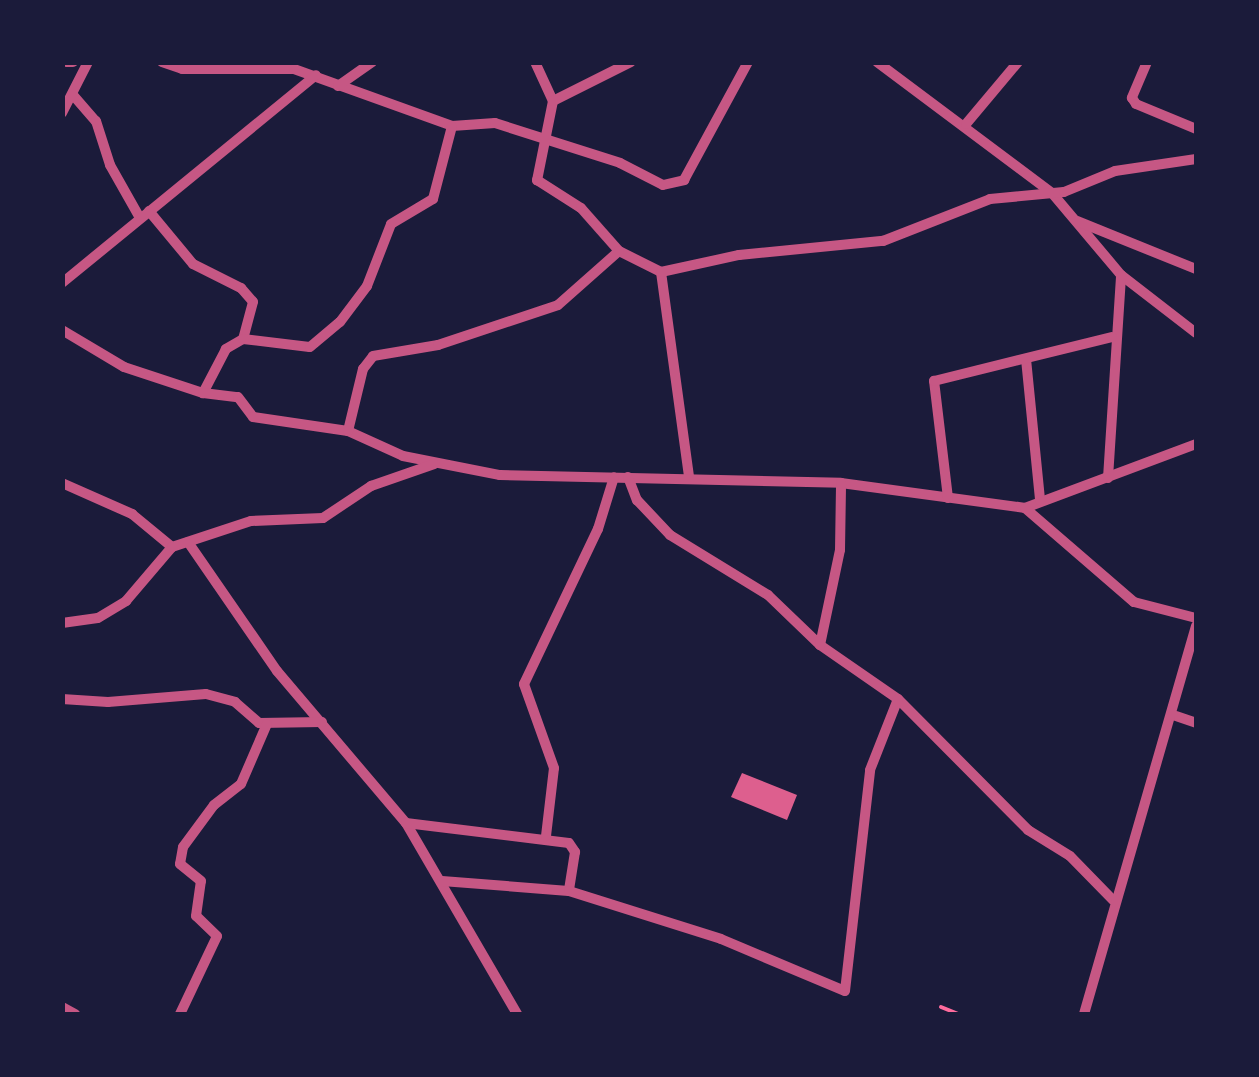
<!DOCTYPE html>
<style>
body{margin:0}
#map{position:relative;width:1259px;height:1077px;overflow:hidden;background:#1b1b3a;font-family:"Work Sans",sans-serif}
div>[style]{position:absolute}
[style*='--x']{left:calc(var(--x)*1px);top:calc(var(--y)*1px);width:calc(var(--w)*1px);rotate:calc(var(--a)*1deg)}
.building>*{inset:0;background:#dd5f8e}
.path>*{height:4px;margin:-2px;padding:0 2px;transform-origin:2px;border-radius:2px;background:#ff6b9d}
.minor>*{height:10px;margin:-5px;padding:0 5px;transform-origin:5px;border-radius:5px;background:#c65784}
span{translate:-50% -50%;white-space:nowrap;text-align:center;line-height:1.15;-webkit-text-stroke:8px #1b1b3a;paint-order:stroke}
.frame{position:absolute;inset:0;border:65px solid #1b1b3a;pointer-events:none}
</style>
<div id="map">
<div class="building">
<div style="clip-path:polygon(742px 773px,797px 795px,787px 820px,731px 797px)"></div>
</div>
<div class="path">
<div style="--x:941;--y:1007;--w:18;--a:22"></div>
</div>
<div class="minor">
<div style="--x:66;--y:62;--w:7;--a:0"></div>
<div style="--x:162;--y:62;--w:21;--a:19"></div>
<div style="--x:182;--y:69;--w:112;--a:0"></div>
<div style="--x:294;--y:69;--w:168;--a:19.8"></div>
<div style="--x:452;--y:126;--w:43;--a:-4"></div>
<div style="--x:495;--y:123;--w:131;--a:17.7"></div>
<div style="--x:620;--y:163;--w:48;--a:27.1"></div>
<div style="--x:663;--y:185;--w:22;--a:-13"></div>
<div style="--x:684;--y:180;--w:134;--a:-61.5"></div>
<div style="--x:535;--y:62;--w:43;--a:65.2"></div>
<div style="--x:553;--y:101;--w:81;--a:101.4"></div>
<div style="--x:537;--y:180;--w:52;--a:32.5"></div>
<div style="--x:581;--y:208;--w:57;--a:48.5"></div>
<div style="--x:619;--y:251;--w:47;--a:26.6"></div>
<div style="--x:661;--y:272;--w:206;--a:82.2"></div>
<div style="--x:877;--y:62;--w:219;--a:36.8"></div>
<div style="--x:1052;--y:193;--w:107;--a:49.9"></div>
<div style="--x:1121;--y:275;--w:95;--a:37.7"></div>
<div style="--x:1147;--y:62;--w:39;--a:113"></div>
<div style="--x:1132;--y:98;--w:7;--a:56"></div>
<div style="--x:1136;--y:104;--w:65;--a:22.6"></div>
<div style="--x:338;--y:86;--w:42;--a:-35.2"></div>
<div style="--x:73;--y:95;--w:35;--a:49"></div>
<div style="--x:96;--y:121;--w:46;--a:72.3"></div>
<div style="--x:110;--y:165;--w:61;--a:60.5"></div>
<div style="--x:553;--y:101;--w:87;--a:-26.6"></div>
<div style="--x:62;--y:113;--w:57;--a:-63"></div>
<div style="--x:966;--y:124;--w:81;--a:-50"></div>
<div style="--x:149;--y:211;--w:69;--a:50.3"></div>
<div style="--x:193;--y:264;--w:54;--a:26.6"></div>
<div style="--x:241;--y:288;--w:18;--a:49"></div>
<div style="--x:253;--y:302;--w:38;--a:105"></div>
<div style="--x:243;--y:339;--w:20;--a:150"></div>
<div style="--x:226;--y:349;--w:50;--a:117.6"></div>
<div style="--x:1077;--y:221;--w:128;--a:22"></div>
<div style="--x:661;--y:272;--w:80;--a:-12.3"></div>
<div style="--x:739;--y:255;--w:145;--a:-5.6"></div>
<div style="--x:883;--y:241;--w:115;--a:-21.4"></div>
<div style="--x:990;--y:199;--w:74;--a:-5.4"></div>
<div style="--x:1064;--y:192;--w:55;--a:-22.4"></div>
<div style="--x:1115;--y:171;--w:82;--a:-8.4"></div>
<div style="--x:62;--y:283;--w:328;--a:-39.3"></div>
<div style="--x:62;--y:330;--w:72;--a:30.8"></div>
<div style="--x:124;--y:367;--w:83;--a:18.2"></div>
<div style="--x:203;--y:393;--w:35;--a:7"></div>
<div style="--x:238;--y:397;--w:25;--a:53"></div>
<div style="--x:253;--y:417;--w:96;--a:8.4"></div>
<div style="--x:348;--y:431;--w:60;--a:24.4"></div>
<div style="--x:403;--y:456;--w:99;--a:11.1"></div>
<div style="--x:500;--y:475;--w:341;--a:1.3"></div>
<div style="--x:841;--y:483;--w:186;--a:7.7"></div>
<div style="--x:1025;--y:508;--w:183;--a:-20.5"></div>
<div style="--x:243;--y:339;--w:67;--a:6.8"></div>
<div style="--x:310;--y:347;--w:39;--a:-40"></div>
<div style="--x:340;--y:322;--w:45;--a:-53.1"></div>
<div style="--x:367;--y:286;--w:66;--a:-68.8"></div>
<div style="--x:391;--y:224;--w:49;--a:-30.8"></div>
<div style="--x:433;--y:199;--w:75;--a:-75.4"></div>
<div style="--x:1026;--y:359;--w:142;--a:84.3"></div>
<div style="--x:348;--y:431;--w:64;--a:-76.4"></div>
<div style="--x:363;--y:369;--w:16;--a:-52"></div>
<div style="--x:373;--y:356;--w:66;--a:-9.6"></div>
<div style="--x:438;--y:345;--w:126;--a:-18.4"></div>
<div style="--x:558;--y:305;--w:81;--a:-41.5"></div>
<div style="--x:628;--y:477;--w:25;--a:69"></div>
<div style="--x:637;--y:500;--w:48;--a:46.7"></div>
<div style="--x:670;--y:535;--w:115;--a:31.5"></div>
<div style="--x:768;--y:595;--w:72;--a:43.9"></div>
<div style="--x:820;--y:645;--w:95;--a:34.7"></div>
<div style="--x:898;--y:699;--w:185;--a:45.2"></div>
<div style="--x:1028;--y:830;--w:49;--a:31.8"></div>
<div style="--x:1070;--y:856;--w:62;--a:45.7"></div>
<div style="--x:1108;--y:478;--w:203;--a:-86.3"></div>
<div style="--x:62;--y:483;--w:77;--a:23.9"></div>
<div style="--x:132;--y:514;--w:52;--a:39.5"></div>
<div style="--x:948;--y:498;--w:118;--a:-96.8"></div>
<div style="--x:934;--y:381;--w:183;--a:-13.9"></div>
<div style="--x:1025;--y:508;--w:144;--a:40.8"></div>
<div style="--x:1134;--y:602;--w:64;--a:14.5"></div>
<div style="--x:188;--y:542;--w:157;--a:55.4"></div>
<div style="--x:277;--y:671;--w:199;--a:49.7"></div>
<div style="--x:406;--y:823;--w:221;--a:59.8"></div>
<div style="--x:62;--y:623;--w:36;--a:-8"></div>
<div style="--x:98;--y:618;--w:33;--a:-31"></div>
<div style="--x:126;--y:601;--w:71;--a:-49.6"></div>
<div style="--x:172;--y:547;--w:83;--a:-18.2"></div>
<div style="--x:251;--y:521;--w:72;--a:-2.4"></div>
<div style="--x:323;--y:518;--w:58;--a:-33.7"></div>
<div style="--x:371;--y:486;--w:67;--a:-19.2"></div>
<div style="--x:820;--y:645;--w:97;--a:-78.1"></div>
<div style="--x:840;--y:550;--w:67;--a:-89.1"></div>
<div style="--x:62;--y:699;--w:46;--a:3.7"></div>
<div style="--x:108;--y:702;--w:98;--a:-4.7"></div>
<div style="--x:206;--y:694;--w:30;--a:15"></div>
<div style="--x:235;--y:702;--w:32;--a:41"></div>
<div style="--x:259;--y:723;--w:63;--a:-0.9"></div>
<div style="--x:1176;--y:716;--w:21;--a:19"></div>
<div style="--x:406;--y:823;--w:164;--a:7"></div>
<div style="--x:569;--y:843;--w:11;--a:56"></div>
<div style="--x:575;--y:852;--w:39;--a:99"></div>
<div style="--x:546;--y:836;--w:68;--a:-83.3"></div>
<div style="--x:554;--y:768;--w:89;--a:-109.7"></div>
<div style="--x:524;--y:684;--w:172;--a:-64.5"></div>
<div style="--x:598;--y:529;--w:54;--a:-72.9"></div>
<div style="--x:442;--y:881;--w:127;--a:4.5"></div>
<div style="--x:569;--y:891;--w:159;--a:17.5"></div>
<div style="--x:721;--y:939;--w:134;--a:22.8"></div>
<div style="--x:845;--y:991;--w:222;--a:-83.5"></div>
<div style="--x:870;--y:770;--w:76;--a:-68.5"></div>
<div style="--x:62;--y:1007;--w:15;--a:28"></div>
<div style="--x:180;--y:1014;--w:86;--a:-64.6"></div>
<div style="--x:217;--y:936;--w:29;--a:-136"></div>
<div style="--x:196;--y:916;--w:35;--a:-82"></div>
<div style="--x:201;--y:881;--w:27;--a:-141"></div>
<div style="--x:180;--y:864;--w:17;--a:-80"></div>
<div style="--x:183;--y:847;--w:52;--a:-53.6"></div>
<div style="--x:214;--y:805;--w:34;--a:-38"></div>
<div style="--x:241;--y:784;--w:65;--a:-66.6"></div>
<div style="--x:1084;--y:1014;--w:404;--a:-73.9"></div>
</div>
<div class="frame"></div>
</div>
